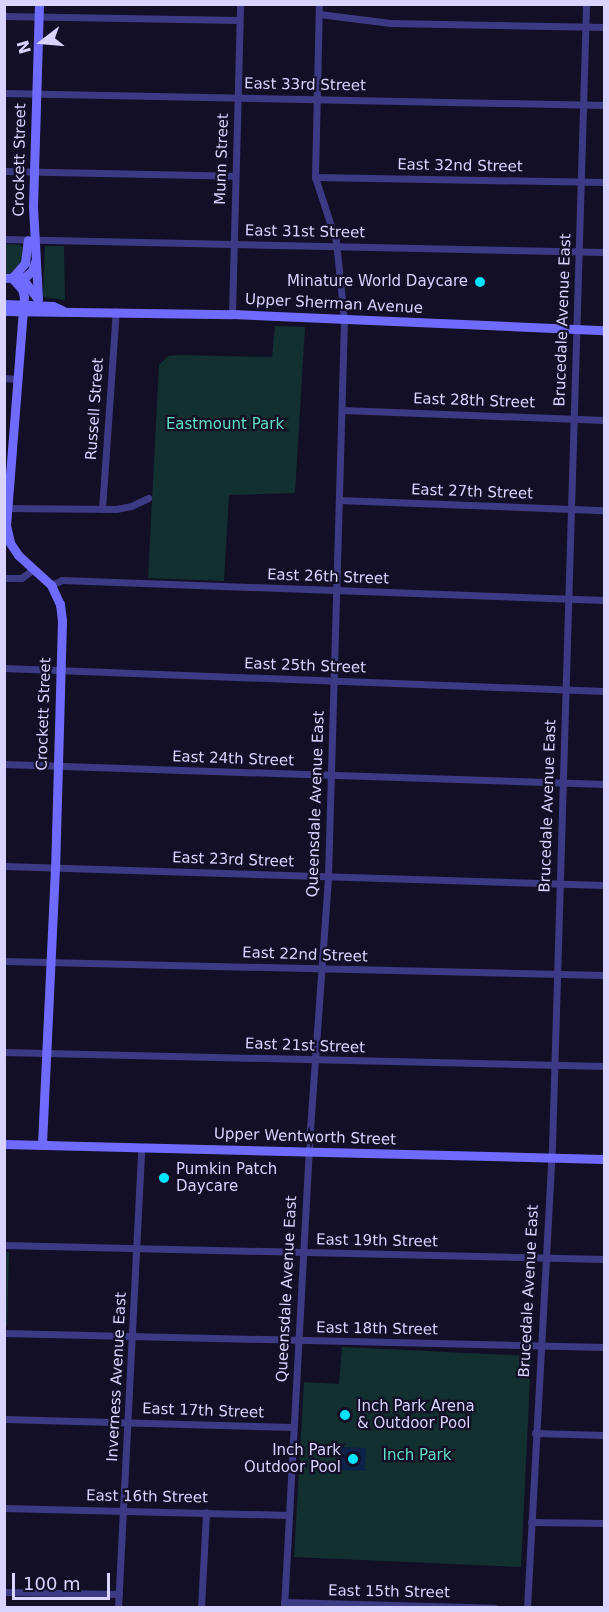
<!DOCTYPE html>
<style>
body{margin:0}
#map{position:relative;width:609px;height:1612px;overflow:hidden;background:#130f26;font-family:"DejaVu Sans",sans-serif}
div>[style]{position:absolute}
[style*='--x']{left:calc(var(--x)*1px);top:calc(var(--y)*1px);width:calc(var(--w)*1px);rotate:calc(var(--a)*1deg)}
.green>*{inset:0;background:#12302f}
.water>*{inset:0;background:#0c2248}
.street>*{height:7px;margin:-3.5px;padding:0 3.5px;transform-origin:3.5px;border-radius:3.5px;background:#3d3a85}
.secondary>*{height:9px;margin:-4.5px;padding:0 4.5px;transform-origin:4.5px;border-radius:4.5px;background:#6f6bff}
.dots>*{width:16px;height:16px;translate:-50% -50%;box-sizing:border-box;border:3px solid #130f26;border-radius:50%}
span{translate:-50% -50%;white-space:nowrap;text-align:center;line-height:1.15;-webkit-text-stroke:4.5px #130f26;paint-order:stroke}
.street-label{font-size:15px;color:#d9d4ff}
.poi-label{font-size:15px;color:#d9d4ff}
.right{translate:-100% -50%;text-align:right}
.left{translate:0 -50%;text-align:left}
.park-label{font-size:15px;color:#5fe0c0}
.frame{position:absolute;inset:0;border:6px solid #d9d4ff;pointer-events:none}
.north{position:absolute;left:12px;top:12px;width:60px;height:60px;-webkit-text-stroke:4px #130f26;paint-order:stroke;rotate:254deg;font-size:16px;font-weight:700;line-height:24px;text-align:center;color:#d9d4ff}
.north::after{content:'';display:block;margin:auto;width:21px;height:27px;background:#d9d4ff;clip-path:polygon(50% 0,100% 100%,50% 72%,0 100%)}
.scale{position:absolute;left:12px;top:1573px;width:98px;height:27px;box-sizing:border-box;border:3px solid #d9d4ff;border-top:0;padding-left:8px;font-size:18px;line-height:21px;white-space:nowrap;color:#d9d4ff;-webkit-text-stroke:4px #130f26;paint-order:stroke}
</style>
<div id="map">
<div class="green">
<div style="clip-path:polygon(5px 244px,20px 245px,24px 248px,23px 260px,11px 273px,5px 274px)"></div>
<div style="clip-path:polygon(45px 246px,64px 246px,65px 300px,43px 297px)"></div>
<div style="clip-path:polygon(275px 326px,305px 327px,295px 493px,229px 495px,224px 581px,148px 578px,159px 365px,168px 356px,178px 355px,272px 357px)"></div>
<div style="clip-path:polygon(5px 1252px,9px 1252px,7px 1326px,4px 1326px)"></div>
<div style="clip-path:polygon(342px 1347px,531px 1356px,521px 1567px,294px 1557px,304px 1382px,339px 1384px)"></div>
</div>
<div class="water">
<div style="clip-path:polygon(341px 1447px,366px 1448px,365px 1471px,340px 1470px)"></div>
</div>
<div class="street">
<div style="--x:319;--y:14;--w:72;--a:7.2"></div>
<div style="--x:390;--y:23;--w:214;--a:1.1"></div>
<div style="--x:4;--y:16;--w:235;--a:1"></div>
<div style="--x:4;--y:93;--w:600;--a:1.15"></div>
<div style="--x:4;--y:171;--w:231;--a:1.2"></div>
<div style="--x:315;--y:177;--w:289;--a:1"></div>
<div style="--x:4;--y:239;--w:600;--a:1.24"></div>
<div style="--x:232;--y:314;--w:310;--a:-88.5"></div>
<div style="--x:4;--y:378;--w:13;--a:4"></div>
<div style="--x:342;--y:410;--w:262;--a:2.2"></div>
<div style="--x:339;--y:500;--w:265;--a:2.2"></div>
<div style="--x:4;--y:508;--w:112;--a:0.5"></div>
<div style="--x:116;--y:509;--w:15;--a:-11"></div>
<div style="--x:131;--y:506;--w:19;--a:-25"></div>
<div style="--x:102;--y:509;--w:198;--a:-86"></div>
<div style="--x:4;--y:578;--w:17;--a:0"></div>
<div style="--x:21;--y:578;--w:14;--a:-34"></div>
<div style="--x:51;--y:585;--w:12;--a:-24"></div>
<div style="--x:62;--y:580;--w:542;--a:2.11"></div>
<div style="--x:4;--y:668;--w:600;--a:2.2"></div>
<div style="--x:4;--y:764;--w:600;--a:1.91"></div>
<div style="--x:4;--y:866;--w:600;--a:1.81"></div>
<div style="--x:4;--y:961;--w:600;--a:1.34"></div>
<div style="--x:4;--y:1052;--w:600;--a:1.34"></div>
<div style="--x:4;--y:1245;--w:600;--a:1.34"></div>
<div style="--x:4;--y:1333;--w:600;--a:1.34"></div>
<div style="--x:4;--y:1419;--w:289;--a:1.6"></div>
<div style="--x:535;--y:1433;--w:69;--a:1.7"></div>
<div style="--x:4;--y:1508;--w:285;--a:1.4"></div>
<div style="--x:531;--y:1522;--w:73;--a:0.8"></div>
<div style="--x:4;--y:1592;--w:115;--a:1"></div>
<div style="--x:284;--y:1602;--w:210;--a:1.6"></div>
<div style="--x:118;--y:1608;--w:461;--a:-87.1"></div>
<div style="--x:201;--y:1608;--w:96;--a:-87"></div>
<div style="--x:284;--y:1608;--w:466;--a:-86.9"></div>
<div style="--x:309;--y:1143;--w:268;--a:-85.9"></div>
<div style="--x:328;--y:876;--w:556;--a:-88.35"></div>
<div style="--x:344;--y:320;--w:79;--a:-95.8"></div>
<div style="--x:336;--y:241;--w:67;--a:-108.2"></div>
<div style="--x:315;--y:177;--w:173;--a:-88.7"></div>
<div style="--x:527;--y:1608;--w:463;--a:-86.9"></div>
<div style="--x:552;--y:1146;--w:1143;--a:-88.29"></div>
</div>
<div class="secondary">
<div style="--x:4;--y:278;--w:21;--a:-3"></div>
<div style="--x:25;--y:277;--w:9;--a:-41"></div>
<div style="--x:32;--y:271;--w:9;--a:-72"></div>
<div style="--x:12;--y:278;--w:15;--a:48"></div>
<div style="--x:22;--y:289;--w:8;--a:76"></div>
<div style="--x:24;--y:297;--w:229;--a:94.5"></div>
<div style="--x:6;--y:525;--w:18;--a:77"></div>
<div style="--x:10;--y:543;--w:14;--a:56"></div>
<div style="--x:18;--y:555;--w:45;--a:42.3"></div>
<div style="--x:51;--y:585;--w:21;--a:65"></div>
<div style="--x:60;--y:604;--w:17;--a:83"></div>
<div style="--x:62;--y:621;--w:247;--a:91.6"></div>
<div style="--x:55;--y:868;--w:277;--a:92.7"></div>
<div style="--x:12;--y:278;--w:20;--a:-49"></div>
<div style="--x:25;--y:263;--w:23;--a:-83"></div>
<div style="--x:15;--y:279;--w:10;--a:17"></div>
<div style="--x:25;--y:282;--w:20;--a:53"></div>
<div style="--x:38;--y:299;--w:93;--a:-93.1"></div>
<div style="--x:33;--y:206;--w:202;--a:-88.3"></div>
<div style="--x:4;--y:304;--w:49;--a:2.3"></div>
<div style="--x:53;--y:306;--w:10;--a:24"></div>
<div style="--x:4;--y:311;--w:228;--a:0.8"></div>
<div style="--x:232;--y:314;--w:372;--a:2.5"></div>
<div style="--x:4;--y:1144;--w:600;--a:1.43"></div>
</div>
<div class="dots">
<div style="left:480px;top:282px;background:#00e5ff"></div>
<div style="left:164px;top:1178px;background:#00e5ff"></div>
<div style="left:345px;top:1415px;background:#00e5ff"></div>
<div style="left:353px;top:1459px;background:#00e5ff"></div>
</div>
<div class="street-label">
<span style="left:305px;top:85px;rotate:1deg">East 33rd Street</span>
<span style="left:222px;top:159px;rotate:-88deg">Munn Street</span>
<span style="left:20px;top:160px;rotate:-89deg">Crockett Street</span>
<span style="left:460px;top:166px;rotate:1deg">East 32nd Street</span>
<span style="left:305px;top:232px;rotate:1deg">East 31st Street</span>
<span style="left:334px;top:304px;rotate:3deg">Upper Sherman Avenue</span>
<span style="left:563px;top:320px;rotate:-88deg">Brucedale Avenue East</span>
<span style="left:474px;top:401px;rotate:2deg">East 28th Street</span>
<span style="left:95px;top:409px;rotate:-86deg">Russell Street</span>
<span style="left:472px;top:492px;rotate:2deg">East 27th Street</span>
<span style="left:328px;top:577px;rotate:2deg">East 26th Street</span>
<span style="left:305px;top:666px;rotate:2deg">East 25th Street</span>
<span style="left:44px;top:714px;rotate:-88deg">Crockett Street</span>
<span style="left:233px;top:759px;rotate:2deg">East 24th Street</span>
<span style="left:316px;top:804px;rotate:-88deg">Queensdale Avenue East</span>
<span style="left:548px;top:806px;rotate:-88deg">Brucedale Avenue East</span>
<span style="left:233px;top:860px;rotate:2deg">East 23rd Street</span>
<span style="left:305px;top:955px;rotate:2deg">East 22nd Street</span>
<span style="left:305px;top:1046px;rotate:2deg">East 21st Street</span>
<span style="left:305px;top:1137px;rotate:2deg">Upper Wentworth Street</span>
<span style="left:377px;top:1241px;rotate:1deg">East 19th Street</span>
<span style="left:287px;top:1289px;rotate:-87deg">Queensdale Avenue East</span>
<span style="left:529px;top:1291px;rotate:-87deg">Brucedale Avenue East</span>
<span style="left:377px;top:1329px;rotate:1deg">East 18th Street</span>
<span style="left:117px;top:1377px;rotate:-87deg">Inverness Avenue East</span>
<span style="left:203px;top:1411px;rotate:2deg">East 17th Street</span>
<span style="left:147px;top:1497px;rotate:1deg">East 16th Street</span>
<span style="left:389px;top:1592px;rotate:1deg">East 15th Street</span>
</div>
<div class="poi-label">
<span class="right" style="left:468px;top:282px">Minature World Daycare</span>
<span class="left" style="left:176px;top:1178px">Pumkin Patch<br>Daycare</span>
<span class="left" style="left:357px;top:1415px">Inch Park Arena<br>&amp; Outdoor Pool</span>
<span class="right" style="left:341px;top:1459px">Inch Park<br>Outdoor Pool</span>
</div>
<div class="park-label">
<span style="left:225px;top:425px">Eastmount Park</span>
<span style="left:417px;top:1456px">Inch Park</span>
</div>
<div class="frame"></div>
<div class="north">N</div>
<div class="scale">100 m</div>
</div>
